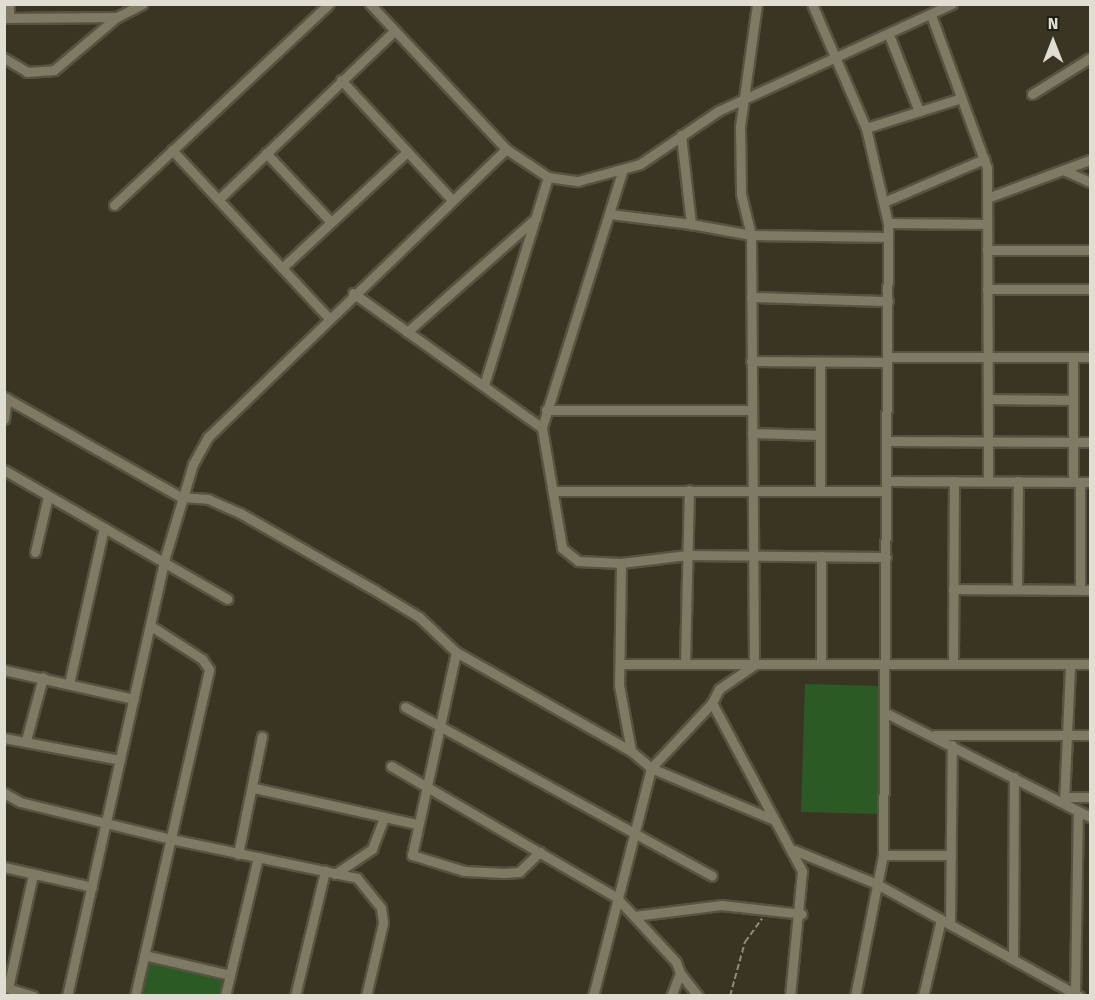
<!DOCTYPE html>
<style>
body{margin:0}
#map{position:relative;width:1095px;height:1000px;overflow:hidden;background:#3a3522;font-family:"Fira Sans",sans-serif}
div>[style]{position:absolute}
[style*='--x']{left:calc(var(--x)*1px);top:calc(var(--y)*1px);width:calc(var(--w)*1px);rotate:calc(var(--a)*1deg)}
.green>*{inset:0;background:#2b5a25}
.path>*{height:2px;margin-top:-1px;transform-origin:0;background:repeating-linear-gradient(90deg,#908c7d 0 6px,transparent 0 9px)}
.roads{filter:drop-shadow(2px 0 #565342) drop-shadow(-2px 0 #565342) drop-shadow(0 2px #565342) drop-shadow(0 -2px #565342)}
.minor>*{height:9px;margin:-4.5px;padding:0 4.5px;transform-origin:4.5px;border-radius:4.5px;background:#7f7a64}
span{translate:-50% -50%;white-space:nowrap;text-align:center;line-height:1.15;-webkit-text-stroke:6px #1f1d14;paint-order:stroke}
.frame{position:absolute;inset:0;border:6px solid #e0ddd2;pointer-events:none}
.north{position:absolute;left:1023px;top:12px;width:60px;height:60px;-webkit-text-stroke:4px #1f1d14;paint-order:stroke;rotate:0deg;font-size:16px;font-weight:700;line-height:24px;text-align:center;color:#e0ddd2}
.north::after{content:'';display:block;margin:auto;width:21px;height:27px;background:#e0ddd2;clip-path:polygon(50% 0,100% 100%,50% 72%,0 100%)}
</style>
<div id="map">
<div class="green">
<div style="clip-path:polygon(805px 684px,882px 686px,879px 814px,801px 812px)"></div>
<div style="clip-path:polygon(146px 961px,228px 979px,225px 995px,138px 996px)"></div>
</div>
<div class="path">
<div style="--x:730;--y:996;--w:56;--a:-74.5"></div>
<div style="--x:745;--y:942;--w:29;--a:-54"></div>
</div>
<div class="roads">
<div class="minor">
<div style="--x:9;--y:4;--w:14;--a:90"></div>
<div style="--x:370;--y:4;--w:199;--a:46.8"></div>
<div style="--x:506;--y:149;--w:50;--a:33.7"></div>
<div style="--x:548;--y:177;--w:30;--a:8"></div>
<div style="--x:578;--y:181;--w:64;--a:-15.3"></div>
<div style="--x:640;--y:164;--w:94;--a:-34.2"></div>
<div style="--x:718;--y:111;--w:257;--a:-24.6"></div>
<div style="--x:757;--y:4;--w:124;--a:97.9"></div>
<div style="--x:740;--y:127;--w:67;--a:89.1"></div>
<div style="--x:741;--y:194;--w:42;--a:76.3"></div>
<div style="--x:751;--y:235;--w:430;--a:89.6"></div>
<div style="--x:754;--y:665;--w:42;--a:145.6"></div>
<div style="--x:719;--y:689;--w:16;--a:117"></div>
<div style="--x:712;--y:703;--w:191;--a:61.8"></div>
<div style="--x:802;--y:871;--w:126;--a:95.5"></div>
<div style="--x:812;--y:4;--w:135;--a:66.5"></div>
<div style="--x:866;--y:128;--w:98;--a:77"></div>
<div style="--x:888;--y:223;--w:632;--a:90.45"></div>
<div style="--x:883;--y:855;--w:144;--a:101.2"></div>
<div style="--x:931;--y:15;--w:163;--a:69.9"></div>
<div style="--x:987;--y:168;--w:313;--a:89.8"></div>
<div style="--x:4;--y:18;--w:113;--a:-0.5"></div>
<div style="--x:889;--y:35;--w:82;--a:68.5"></div>
<div style="--x:4;--y:58;--w:27;--a:31"></div>
<div style="--x:27;--y:72;--w:27;--a:-4"></div>
<div style="--x:54;--y:70;--w:82;--a:-40.1"></div>
<div style="--x:117;--y:17;--w:28;--a:-27"></div>
<div style="--x:341;--y:80;--w:163;--a:47.2"></div>
<div style="--x:1032;--y:94;--w:68;--a:-31.8"></div>
<div style="--x:866;--y:128;--w:100;--a:-17.5"></div>
<div style="--x:681;--y:135;--w:90;--a:83.6"></div>
<div style="--x:691;--y:224;--w:61;--a:10.4"></div>
<div style="--x:751;--y:235;--w:137;--a:0.8"></div>
<div style="--x:172;--y:150;--w:229;--a:47"></div>
<div style="--x:266;--y:153;--w:93;--a:46.7"></div>
<div style="--x:1063;--y:170;--w:30;--a:24"></div>
<div style="--x:622;--y:172;--w:268;--a:107.4"></div>
<div style="--x:542;--y:428;--w:122;--a:80.5"></div>
<div style="--x:562;--y:548;--w:21;--a:39"></div>
<div style="--x:578;--y:561;--w:43;--a:2.7"></div>
<div style="--x:621;--y:563;--w:67;--a:-6.8"></div>
<div style="--x:688;--y:555;--w:198;--a:0.6"></div>
<div style="--x:987;--y:198;--w:110;--a:-20.3"></div>
<div style="--x:219;--y:199;--w:243;--a:-43.8"></div>
<div style="--x:886;--y:201;--w:107;--a:-23.2"></div>
<div style="--x:114;--y:205;--w:294;--a:-43.1"></div>
<div style="--x:610;--y:214;--w:82;--a:7"></div>
<div style="--x:888;--y:223;--w:99;--a:0.6"></div>
<div style="--x:987;--y:250;--w:103;--a:0"></div>
<div style="--x:282;--y:268;--w:171;--a:-42.9"></div>
<div style="--x:987;--y:289;--w:103;--a:0"></div>
<div style="--x:353;--y:293;--w:232;--a:35.5"></div>
<div style="--x:751;--y:297;--w:137;--a:1.7"></div>
<div style="--x:407;--y:332;--w:172;--a:-41.5"></div>
<div style="--x:887;--y:357;--w:203;--a:0"></div>
<div style="--x:1073;--y:357;--w:125;--a:90"></div>
<div style="--x:751;--y:361;--w:136;--a:0.4"></div>
<div style="--x:820;--y:362;--w:129;--a:90"></div>
<div style="--x:484;--y:385;--w:218;--a:-72.9"></div>
<div style="--x:4;--y:397;--w:203;--a:29.5"></div>
<div style="--x:181;--y:497;--w:27;--a:4"></div>
<div style="--x:208;--y:499;--w:35;--a:24"></div>
<div style="--x:240;--y:513;--w:157;--a:29.8"></div>
<div style="--x:376;--y:591;--w:50;--a:31.2"></div>
<div style="--x:419;--y:617;--w:51;--a:43.4"></div>
<div style="--x:456;--y:652;--w:201;--a:29.5"></div>
<div style="--x:631;--y:751;--w:26;--a:40"></div>
<div style="--x:651;--y:768;--w:131;--a:22.9"></div>
<div style="--x:988;--y:399;--w:85;--a:0.7"></div>
<div style="--x:546;--y:410;--w:206;--a:0"></div>
<div style="--x:4;--y:419;--w:21;--a:-82"></div>
<div style="--x:752;--y:433;--w:68;--a:1.7"></div>
<div style="--x:886;--y:441;--w:204;--a:0.3"></div>
<div style="--x:4;--y:470;--w:258;--a:30"></div>
<div style="--x:886;--y:481;--w:204;--a:0.3"></div>
<div style="--x:557;--y:491;--w:329;--a:0"></div>
<div style="--x:35;--y:552;--w:57;--a:-76.9"></div>
<div style="--x:621;--y:563;--w:122;--a:90.9"></div>
<div style="--x:619;--y:685;--w:67;--a:79.7"></div>
<div style="--x:953;--y:589;--w:137;--a:0.4"></div>
<div style="--x:1017;--y:589;--w:108;--a:-89.5"></div>
<div style="--x:1080;--y:590;--w:108;--a:-90"></div>
<div style="--x:456;--y:652;--w:208;--a:102.2"></div>
<div style="--x:412;--y:855;--w:54;--a:17.1"></div>
<div style="--x:464;--y:871;--w:40;--a:2.9"></div>
<div style="--x:504;--y:873;--w:15;--a:-4"></div>
<div style="--x:519;--y:872;--w:29;--a:-44"></div>
<div style="--x:622;--y:664;--w:468;--a:0"></div>
<div style="--x:685;--y:664;--w:174;--a:-88.7"></div>
<div style="--x:821;--y:664;--w:108;--a:-90"></div>
<div style="--x:953;--y:664;--w:183;--a:-89.7"></div>
<div style="--x:4;--y:670;--w:133;--a:12.6"></div>
<div style="--x:69;--y:684;--w:160;--a:-77.4"></div>
<div style="--x:405;--y:707;--w:350;--a:28.8"></div>
<div style="--x:884;--y:712;--w:231;--a:27"></div>
<div style="--x:935;--y:735;--w:155;--a:0"></div>
<div style="--x:4;--y:738;--w:118;--a:10.7"></div>
<div style="--x:26;--y:740;--w:65;--a:-74.9"></div>
<div style="--x:391;--y:766;--w:260;--a:30.2"></div>
<div style="--x:616;--y:897;--w:88;--a:47.3"></div>
<div style="--x:676;--y:962;--w:12;--a:70"></div>
<div style="--x:680;--y:973;--w:25;--a:111"></div>
<div style="--x:254;--y:788;--w:167;--a:12.5"></div>
<div style="--x:4;--y:793;--w:18;--a:29"></div>
<div style="--x:20;--y:802;--w:155;--a:13.8"></div>
<div style="--x:171;--y:839;--w:190;--a:11.8"></div>
<div style="--x:357;--y:878;--w:38;--a:51"></div>
<div style="--x:381;--y:908;--w:15;--a:82"></div>
<div style="--x:383;--y:923;--w:75;--a:103.1"></div>
<div style="--x:1067;--y:797;--w:23;--a:0"></div>
<div style="--x:1064;--y:803;--w:139;--a:-87.5"></div>
<div style="--x:794;--y:850;--w:90;--a:22.3"></div>
<div style="--x:877;--y:884;--w:231;--a:29"></div>
<div style="--x:238;--y:854;--w:120;--a:-78.5"></div>
<div style="--x:883;--y:855;--w:68;--a:0"></div>
<div style="--x:4;--y:867;--w:90;--a:12.8"></div>
<div style="--x:335;--y:874;--w:45;--a:-34"></div>
<div style="--x:372;--y:849;--w:34;--a:-69"></div>
<div style="--x:634;--y:916;--w:88;--a:-7.2"></div>
<div style="--x:721;--y:905;--w:81;--a:6.3"></div>
<div style="--x:950;--y:924;--w:179;--a:-89.4"></div>
<div style="--x:144;--y:955;--w:88;--a:13.1"></div>
<div style="--x:1013;--y:959;--w:182;--a:-89.7"></div>
<div style="--x:680;--y:973;--w:29;--a:52"></div>
<div style="--x:4;--y:987;--w:30;--a:17"></div>
<div style="--x:8;--y:988;--w:117;--a:-77.6"></div>
<div style="--x:1075;--y:994;--w:183;--a:-89.1"></div>
<div style="--x:67;--y:996;--w:446;--a:-77.4"></div>
<div style="--x:164;--y:561;--w:101;--a:-73.4"></div>
<div style="--x:193;--y:464;--w:31;--a:-61"></div>
<div style="--x:208;--y:437;--w:414;--a:-44"></div>
<div style="--x:135;--y:996;--w:335;--a:-77.2"></div>
<div style="--x:209;--y:669;--w:12;--a:-125"></div>
<div style="--x:202;--y:659;--w:61;--a:-147.1"></div>
<div style="--x:225;--y:996;--w:143;--a:-76.6"></div>
<div style="--x:295;--y:996;--w:129;--a:-76.5"></div>
<div style="--x:593;--y:996;--w:235;--a:-75.7"></div>
<div style="--x:651;--y:768;--w:89;--a:-46.8"></div>
<div style="--x:923;--y:996;--w:79;--a:-76.8"></div>
</div>
</div>
<div class="frame"></div>
<div class="north">N</div>
</div>
